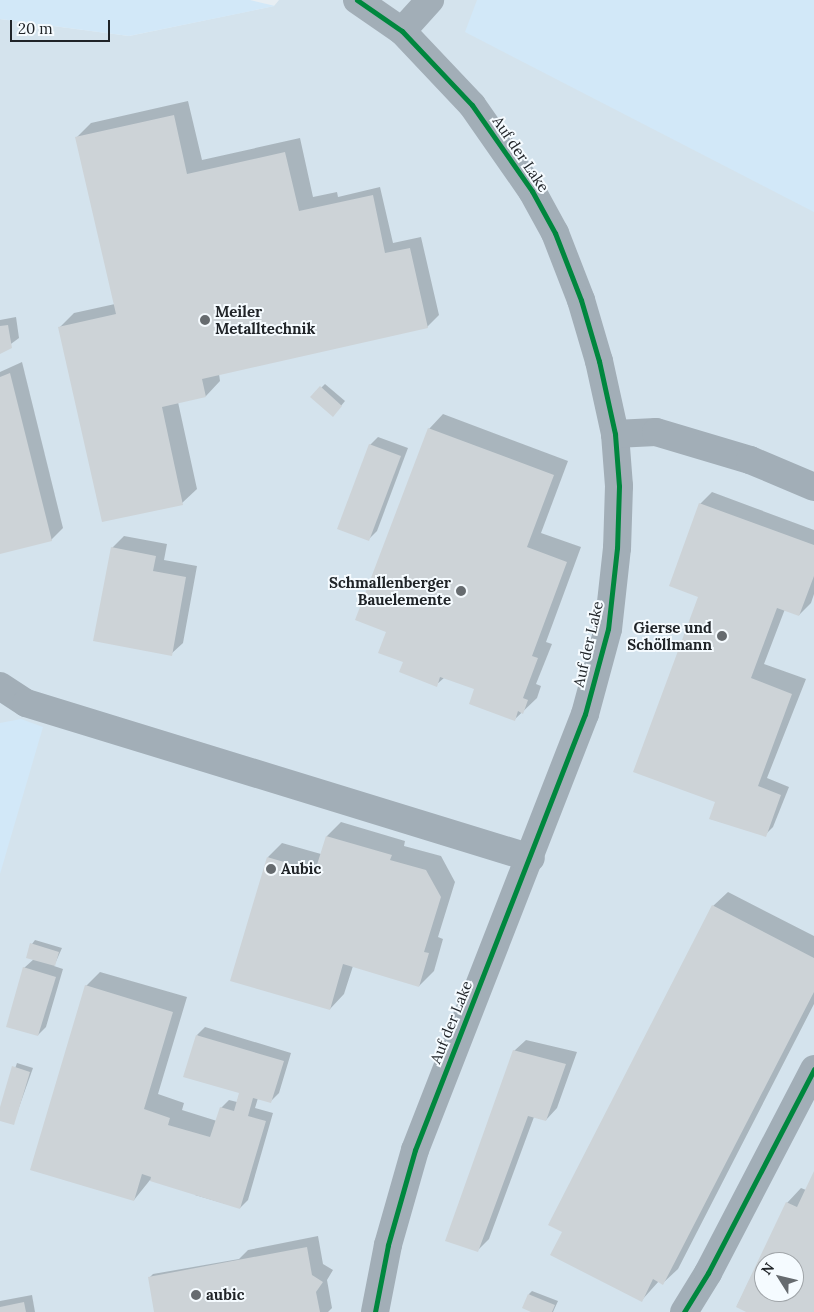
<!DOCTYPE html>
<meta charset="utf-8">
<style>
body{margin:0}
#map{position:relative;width:814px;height:1312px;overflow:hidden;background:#e7eef3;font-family:Lora,serif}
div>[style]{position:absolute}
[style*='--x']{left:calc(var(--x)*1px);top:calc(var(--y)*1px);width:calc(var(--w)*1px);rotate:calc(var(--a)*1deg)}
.built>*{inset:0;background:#d4e3ed}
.green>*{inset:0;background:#d2e8f8}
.shadow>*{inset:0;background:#0003}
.building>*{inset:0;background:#cdd3d7}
.minor>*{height:28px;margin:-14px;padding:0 14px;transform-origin:14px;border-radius:14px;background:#a2aeb7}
.cycleway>*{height:5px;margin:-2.5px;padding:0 2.5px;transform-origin:2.5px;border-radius:2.5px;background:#00873e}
.dots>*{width:14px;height:14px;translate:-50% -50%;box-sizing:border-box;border:2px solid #f5fbff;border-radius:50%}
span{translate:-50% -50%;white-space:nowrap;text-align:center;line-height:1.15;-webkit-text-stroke:4px #f5fbff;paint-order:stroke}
.street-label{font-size:15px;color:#202428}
.poi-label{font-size:15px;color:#202428;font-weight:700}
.left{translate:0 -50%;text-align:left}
.right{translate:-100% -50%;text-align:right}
.north{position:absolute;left:754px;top:1252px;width:50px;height:50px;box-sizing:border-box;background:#f5fbff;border:1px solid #a0a5a9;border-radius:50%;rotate:306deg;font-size:14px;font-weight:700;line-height:20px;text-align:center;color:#202428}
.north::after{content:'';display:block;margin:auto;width:18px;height:22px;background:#666b6f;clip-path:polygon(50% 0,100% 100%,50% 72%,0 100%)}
.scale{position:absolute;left:10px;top:20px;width:100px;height:22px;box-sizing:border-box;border:2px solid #202428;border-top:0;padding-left:6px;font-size:15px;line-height:18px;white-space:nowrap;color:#202428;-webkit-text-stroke:4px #f5fbff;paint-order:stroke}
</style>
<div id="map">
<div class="built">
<div style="clip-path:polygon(evenodd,279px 0,814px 0,814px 1312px,0 1312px,0 19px,129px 36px,274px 6px,279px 0,764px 1262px,794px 1262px,794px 1292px,764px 1292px,764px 1262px)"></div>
</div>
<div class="green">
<div style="clip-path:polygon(0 0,250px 0,275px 6px,129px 36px,0 19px)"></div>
<div style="clip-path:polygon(477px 0,814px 0,814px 212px,465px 32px)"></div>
<div style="clip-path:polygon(21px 719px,43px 727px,0 874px,0 723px)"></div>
</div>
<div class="shadow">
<div style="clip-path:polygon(188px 101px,202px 160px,300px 138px,313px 197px,337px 192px,338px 197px,380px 187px,393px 243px,421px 237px,439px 315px,427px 327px,219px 374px,220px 381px,206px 396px,178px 402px,197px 489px,182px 503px,60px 327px,74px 313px,115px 304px,76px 138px,91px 123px)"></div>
<div style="clip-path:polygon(16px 317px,19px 338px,0 352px,0 320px)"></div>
<div style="clip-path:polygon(22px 362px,63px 528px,51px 540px,0 552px,0 372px)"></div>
<div style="clip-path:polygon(325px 384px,345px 401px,336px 412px,312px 397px)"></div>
<div style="clip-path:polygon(443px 414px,568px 461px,541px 533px,581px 547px,546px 642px,552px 644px,536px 684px,541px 686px,537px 698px,514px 720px,476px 688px,445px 677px,436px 685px,404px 661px,388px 631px,429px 429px)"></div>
<div style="clip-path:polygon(378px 437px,408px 448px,377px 531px,369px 539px,370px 445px)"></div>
<div style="clip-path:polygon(712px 492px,814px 530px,814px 594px,811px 603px,799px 615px,785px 609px,764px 664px,806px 679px,767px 778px,789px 787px,773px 827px,765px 835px,711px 819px,717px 801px,700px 596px,700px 504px)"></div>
<div style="clip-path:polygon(124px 536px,167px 544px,164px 560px,197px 566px,183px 643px,171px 654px,112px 548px)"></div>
<div style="clip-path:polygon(341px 822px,405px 841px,404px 846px,441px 856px,455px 882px,438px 937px,443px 939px,434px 971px,419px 986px,353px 966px,344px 994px,330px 1009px,268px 857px,282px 843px,321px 854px,327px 836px)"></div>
<div style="clip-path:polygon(728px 892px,814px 936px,814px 1004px,678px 1269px,663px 1283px,659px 1281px,642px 1300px,563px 1232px,713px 906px)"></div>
<div style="clip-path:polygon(35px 940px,62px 948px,54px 966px,63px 969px,46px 1027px,38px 1035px,24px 968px,34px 959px,32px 944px)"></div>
<div style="clip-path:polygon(100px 972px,187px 997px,158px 1094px,184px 1103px,182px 1110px,217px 1121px,221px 1108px,229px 1100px,237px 1102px,240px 1092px,197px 1035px,205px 1027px,291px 1053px,279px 1093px,271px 1101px,258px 1098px,255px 1108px,273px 1113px,248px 1200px,240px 1208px,195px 1195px,197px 1189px,193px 1192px,150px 1180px,134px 1200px,86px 986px)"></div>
<div style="clip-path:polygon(526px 1040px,577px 1052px,557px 1108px,546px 1120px,534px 1117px,489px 1239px,478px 1250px,514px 1051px)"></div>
<div style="clip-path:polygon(17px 1063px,33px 1068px,13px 1124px,0 1120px,0 1111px)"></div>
<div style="clip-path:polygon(evenodd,814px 1174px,814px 1312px,749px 1312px,737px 1306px,787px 1203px,801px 1188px,806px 1190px,814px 1174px,764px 1262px,794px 1262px,794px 1292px,764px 1292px,764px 1262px)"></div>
<div style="clip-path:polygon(318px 1236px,323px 1264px,333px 1270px,327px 1280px,332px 1308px,328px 1312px,156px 1312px,149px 1278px,153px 1274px,239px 1259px,248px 1250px)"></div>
<div style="clip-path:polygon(532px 1291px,558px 1301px,553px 1312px,534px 1312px,529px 1294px)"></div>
<div style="clip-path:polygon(32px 1295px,35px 1312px,0 1312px,0 1301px)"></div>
</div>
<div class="building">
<div style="clip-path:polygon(174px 115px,187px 174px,285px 152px,299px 211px,373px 195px,385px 253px,410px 248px,428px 328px,202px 379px,206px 397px,162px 407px,183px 505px,102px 522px,58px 327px,116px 314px,75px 137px)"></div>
<div style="clip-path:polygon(8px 325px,12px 348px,0 354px,0 326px)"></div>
<div style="clip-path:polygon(10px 373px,52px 541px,0 554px,0 377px)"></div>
<div style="clip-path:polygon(320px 386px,342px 406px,333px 417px,310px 397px)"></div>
<div style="clip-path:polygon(428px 428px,554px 475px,527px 547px,567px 562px,532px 656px,538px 658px,523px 698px,528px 700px,523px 714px,518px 711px,515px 721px,469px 704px,474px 689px,440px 677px,437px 687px,399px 672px,403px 662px,378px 653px,386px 632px,355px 620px)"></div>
<div style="clip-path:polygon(369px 444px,401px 456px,369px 541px,337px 529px)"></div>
<div style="clip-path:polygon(699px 503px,814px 545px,814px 576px,799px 616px,777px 608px,751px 678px,792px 694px,758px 786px,781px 795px,766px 837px,709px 819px,715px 802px,633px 772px,698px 597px,669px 586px)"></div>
<div style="clip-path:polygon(111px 547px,156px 556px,153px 571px,186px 577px,172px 656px,93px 641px)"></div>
<div style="clip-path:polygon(326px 836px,392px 855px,390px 860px,426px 870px,441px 897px,424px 952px,429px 953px,419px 987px,343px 964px,330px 1010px,230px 981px,267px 857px,315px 871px)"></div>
<div style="clip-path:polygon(712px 905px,814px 958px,814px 992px,663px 1285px,653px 1279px,642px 1302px,550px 1255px,562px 1232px,548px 1225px)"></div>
<div style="clip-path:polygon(30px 943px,59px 952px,55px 966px,26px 958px)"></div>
<div style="clip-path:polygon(23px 967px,56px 977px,38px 1036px,6px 1027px)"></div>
<div style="clip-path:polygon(85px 985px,173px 1012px,144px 1109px,170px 1118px,168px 1125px,210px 1137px,220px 1107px,234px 1111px,239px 1093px,183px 1077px,196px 1035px,284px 1061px,271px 1103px,253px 1098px,248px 1116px,266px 1121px,240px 1209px,150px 1181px,151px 1177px,142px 1174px,134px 1201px,30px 1170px)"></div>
<div style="clip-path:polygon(513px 1050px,566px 1064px,546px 1121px,528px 1116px,478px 1252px,445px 1241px)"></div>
<div style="clip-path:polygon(12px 1066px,30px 1072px,14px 1125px,0 1121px,0 1107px)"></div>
<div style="clip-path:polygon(evenodd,814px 1171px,814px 1312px,746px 1312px,736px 1307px,786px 1202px,797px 1207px,814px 1171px,764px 1262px,794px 1262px,794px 1292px,764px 1292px,764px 1262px)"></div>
<div style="clip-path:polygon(307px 1247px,312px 1275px,323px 1282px,316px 1292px,320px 1312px,154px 1312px,148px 1277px)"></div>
<div style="clip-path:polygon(528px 1294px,555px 1305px,552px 1312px,531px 1312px,522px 1308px)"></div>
<div style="clip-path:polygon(24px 1302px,26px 1312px,0 1312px,0 1307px)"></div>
</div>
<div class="minor">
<div style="--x:357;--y:0;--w:55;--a:34.6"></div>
<div style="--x:402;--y:31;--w:102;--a:46.6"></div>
<div style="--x:472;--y:105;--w:105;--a:55.1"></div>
<div style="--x:532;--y:191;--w:48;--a:61.3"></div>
<div style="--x:555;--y:233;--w:72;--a:68.8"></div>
<div style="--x:581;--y:300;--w:64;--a:73.6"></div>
<div style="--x:599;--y:361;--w:75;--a:77.6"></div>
<div style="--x:615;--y:434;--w:52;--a:85.6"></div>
<div style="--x:619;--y:486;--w:62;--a:91.8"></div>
<div style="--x:617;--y:548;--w:81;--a:96.3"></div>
<div style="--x:608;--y:629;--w:88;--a:105.1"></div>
<div style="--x:585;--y:714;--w:468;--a:111.3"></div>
<div style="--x:415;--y:1150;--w:99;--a:105.9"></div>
<div style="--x:388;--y:1245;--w:68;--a:101"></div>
<div style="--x:402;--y:31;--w:42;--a:-47.9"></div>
<div style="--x:615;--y:434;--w:41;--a:-2.8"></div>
<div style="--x:656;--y:432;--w:98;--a:16.6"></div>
<div style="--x:750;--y:460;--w:69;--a:22.9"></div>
<div style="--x:0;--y:686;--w:31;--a:33"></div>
<div style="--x:26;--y:703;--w:528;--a:17.06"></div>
<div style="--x:684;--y:1312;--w:46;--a:-58.4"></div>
<div style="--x:708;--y:1273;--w:230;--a:-62.5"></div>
</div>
<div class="cycleway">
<div style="--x:357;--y:0;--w:55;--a:34.6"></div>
<div style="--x:402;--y:31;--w:102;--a:46.6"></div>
<div style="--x:472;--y:105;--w:105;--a:55.1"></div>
<div style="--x:532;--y:191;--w:48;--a:61.3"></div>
<div style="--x:555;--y:233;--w:72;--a:68.8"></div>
<div style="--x:581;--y:300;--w:64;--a:73.6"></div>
<div style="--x:599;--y:361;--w:75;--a:77.6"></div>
<div style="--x:615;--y:434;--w:52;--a:85.6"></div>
<div style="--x:619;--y:486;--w:62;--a:91.8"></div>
<div style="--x:617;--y:548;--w:81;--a:96.3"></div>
<div style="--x:608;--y:629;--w:88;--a:105.1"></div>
<div style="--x:585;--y:714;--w:468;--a:111.3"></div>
<div style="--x:415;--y:1150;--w:99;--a:105.9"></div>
<div style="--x:388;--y:1245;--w:68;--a:101"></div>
<div style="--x:684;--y:1312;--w:46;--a:-58.4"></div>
<div style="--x:708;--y:1273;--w:230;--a:-62.5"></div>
</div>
<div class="dots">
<div style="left:205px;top:320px;background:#666b6f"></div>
<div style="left:461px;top:591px;background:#666b6f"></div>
<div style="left:722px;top:636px;background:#666b6f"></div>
<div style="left:271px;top:869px;background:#666b6f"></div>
<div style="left:196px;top:1295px;background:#666b6f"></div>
</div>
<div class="street-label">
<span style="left:521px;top:154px;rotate:56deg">Auf der Lake</span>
<span style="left:588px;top:644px;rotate:-77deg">Auf der Lake</span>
<span style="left:451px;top:1022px;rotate:-68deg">Auf der Lake</span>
</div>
<div class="poi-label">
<span class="left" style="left:215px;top:320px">Meiler<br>Metalltechnik</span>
<span class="right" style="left:451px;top:591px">Schmallenberger<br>Bauelemente</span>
<span class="right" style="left:712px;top:636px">Gierse und<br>Schöllmann</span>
<span class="left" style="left:281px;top:869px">Aubic</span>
<span class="left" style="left:206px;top:1295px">aubic</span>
</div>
<div class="north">N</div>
<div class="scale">20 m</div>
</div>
